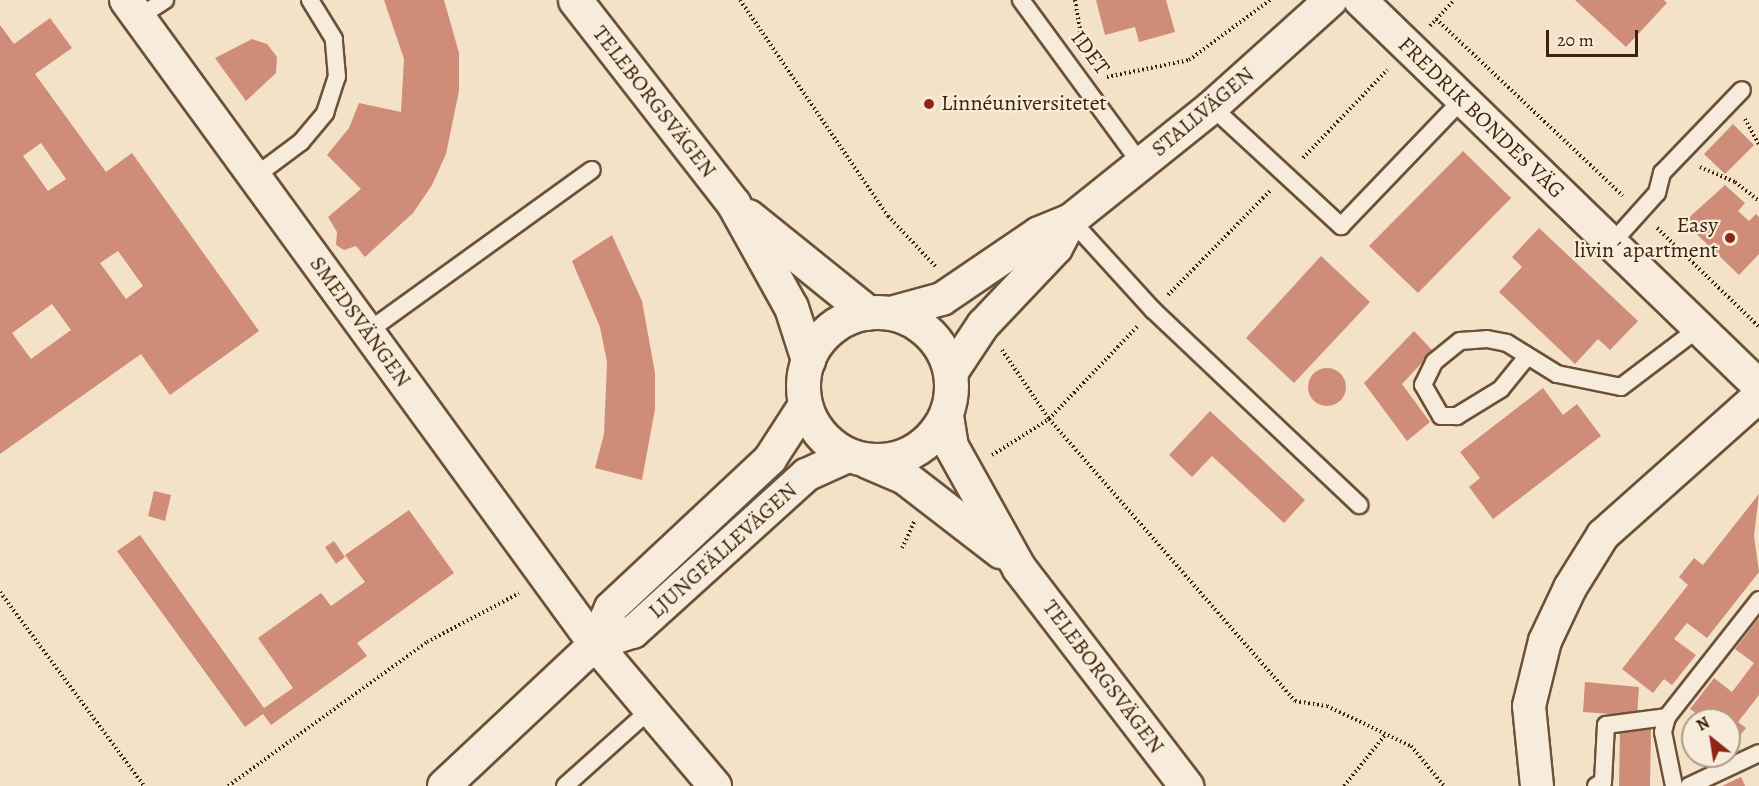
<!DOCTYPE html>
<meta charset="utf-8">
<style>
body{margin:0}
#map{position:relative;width:1759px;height:786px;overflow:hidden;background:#f3e2c7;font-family:Alegreya,serif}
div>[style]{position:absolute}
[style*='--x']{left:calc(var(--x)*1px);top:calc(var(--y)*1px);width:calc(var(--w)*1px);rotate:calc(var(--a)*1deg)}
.building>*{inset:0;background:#cf8c78}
.round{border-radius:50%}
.path>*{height:4px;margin-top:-2px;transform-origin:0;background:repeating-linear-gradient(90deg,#3e2207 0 1.5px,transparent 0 4.5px)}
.roads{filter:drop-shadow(2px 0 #6b5237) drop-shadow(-2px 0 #6b5237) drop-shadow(0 2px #6b5237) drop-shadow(0 -2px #6b5237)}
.service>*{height:16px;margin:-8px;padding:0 8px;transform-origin:8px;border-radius:8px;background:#f7ecdb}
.minor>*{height:32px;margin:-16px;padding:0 16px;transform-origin:16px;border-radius:16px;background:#f7ecdb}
.secondary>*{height:33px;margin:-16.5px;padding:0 16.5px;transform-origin:16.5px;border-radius:16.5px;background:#f7ecdb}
.secondary>.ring{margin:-16.5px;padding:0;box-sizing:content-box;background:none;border:33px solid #f7ecdb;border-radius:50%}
.dots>*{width:16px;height:16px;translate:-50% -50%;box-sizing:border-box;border:3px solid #f7ecdb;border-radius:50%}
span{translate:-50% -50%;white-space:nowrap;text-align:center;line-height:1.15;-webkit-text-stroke:4.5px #f7ecdb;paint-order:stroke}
.street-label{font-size:22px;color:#3e2207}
.poi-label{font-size:22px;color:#3e2207}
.left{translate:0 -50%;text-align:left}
.right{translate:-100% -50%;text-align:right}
.north{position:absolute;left:1681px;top:708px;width:60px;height:60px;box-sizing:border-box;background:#f7ecdb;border:2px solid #ad9b86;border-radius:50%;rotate:330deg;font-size:16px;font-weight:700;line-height:24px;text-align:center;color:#3e2207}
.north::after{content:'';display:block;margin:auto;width:21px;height:27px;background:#8f2418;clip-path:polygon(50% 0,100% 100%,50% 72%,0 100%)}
.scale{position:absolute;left:1546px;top:30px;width:92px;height:27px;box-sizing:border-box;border:3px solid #3e2207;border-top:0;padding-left:8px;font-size:18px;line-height:21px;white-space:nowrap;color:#3e2207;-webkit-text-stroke:4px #f7ecdb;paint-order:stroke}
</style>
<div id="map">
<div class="building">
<div style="clip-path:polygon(384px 0,444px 0,459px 53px,459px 91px,446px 154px,432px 185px,413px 213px,365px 257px,356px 246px,344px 250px,336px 245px,337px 232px,328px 217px,361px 189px,327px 155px,349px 128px,359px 103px,401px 112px,404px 59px)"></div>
<div style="clip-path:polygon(1096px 0,1166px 0,1175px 32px,1139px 42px,1135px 27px,1105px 35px)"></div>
<div style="clip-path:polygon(1575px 0,1664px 0,1667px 3px,1626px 47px)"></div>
<div style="clip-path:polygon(evenodd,50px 18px,72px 48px,35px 74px,106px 172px,132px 153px,259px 331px,170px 395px,141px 354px,0 454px,0 25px,14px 44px,50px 18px,41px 143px,66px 179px,48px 191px,23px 156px,41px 143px,50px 18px,118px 251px,143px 286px,126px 299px,100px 263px,118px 251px,50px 18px,52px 304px,71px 330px,31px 359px,12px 333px,52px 304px)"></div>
<div style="clip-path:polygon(252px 39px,267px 44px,277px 57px,276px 73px,246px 101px,215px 58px)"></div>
<div style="clip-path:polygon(1733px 124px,1754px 145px,1725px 174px,1704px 154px)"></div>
<div style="clip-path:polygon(1463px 151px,1511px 198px,1418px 293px,1369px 246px)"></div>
<div style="clip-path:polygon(1725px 185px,1745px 203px,1738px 211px,1749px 221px,1756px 214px,1759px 217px,1759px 254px,1739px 275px,1684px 222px)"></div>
<div style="clip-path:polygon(1539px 228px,1638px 321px,1610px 350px,1598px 339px,1575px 364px,1499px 292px,1522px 267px,1512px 257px)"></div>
<div style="clip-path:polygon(612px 235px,642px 301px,655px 373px,655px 409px,642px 480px,595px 468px,604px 434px,607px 362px,600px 327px,572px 261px)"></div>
<div style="clip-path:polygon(1321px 256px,1370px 302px,1294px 383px,1246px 338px)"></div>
<div style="clip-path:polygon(1414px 331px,1433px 351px,1402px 384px,1430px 422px,1407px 441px,1364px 383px)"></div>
<div class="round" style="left:1308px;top:368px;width:38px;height:38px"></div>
<div style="clip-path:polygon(1543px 388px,1563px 415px,1577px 404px,1601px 436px,1493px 519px,1469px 487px,1480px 478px,1460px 452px)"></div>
<div style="clip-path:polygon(1210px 411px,1305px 500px,1284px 523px,1212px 456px,1192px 477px,1169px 455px)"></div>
<div style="clip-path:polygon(154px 491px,171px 495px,165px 521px,148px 516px)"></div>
<div style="clip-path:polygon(1759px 494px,1754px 536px,1759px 572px,1707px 638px,1687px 623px,1674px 639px,1696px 655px,1672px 685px,1664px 679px,1653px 693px,1622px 669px,1688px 585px,1679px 577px,1694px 558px,1703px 565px)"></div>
<div style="clip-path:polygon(409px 510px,454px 573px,357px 643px,367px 656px,271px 725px,263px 714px,245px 727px,117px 551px,140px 535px,264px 708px,293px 688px,258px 638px,321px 593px,331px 606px,365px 582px,345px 555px)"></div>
<div style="clip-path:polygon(334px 541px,345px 557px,336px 564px,325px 547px)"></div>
<div style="clip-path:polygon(1759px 618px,1759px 695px,1738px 722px,1746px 728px,1734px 743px,1729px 739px,1729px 720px,1705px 720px,1690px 709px,1714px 678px,1732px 692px,1754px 663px,1735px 649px)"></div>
<div style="clip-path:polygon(1585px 682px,1639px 687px,1637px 716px,1583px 712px)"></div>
<div style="clip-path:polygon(1620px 728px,1651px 729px,1650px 786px,1619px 786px)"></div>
<div style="clip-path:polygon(1741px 777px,1745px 786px,1722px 786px)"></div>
</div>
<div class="path">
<div style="--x:740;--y:0;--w:262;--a:55.6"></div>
<div style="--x:888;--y:216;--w:70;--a:46.7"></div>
<div style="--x:1075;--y:0;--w:42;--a:80.3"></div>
<div style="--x:1436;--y:19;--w:257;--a:43.4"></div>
<div style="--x:1430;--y:26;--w:35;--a:-47"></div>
<div style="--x:1107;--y:77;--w:84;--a:-11.7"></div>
<div style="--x:1189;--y:60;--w:101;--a:-36.5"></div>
<div style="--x:1745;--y:119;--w:29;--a:61"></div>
<div style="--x:1303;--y:158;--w:122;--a:-46.3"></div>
<div style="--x:1700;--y:167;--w:38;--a:23"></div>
<div style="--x:1735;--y:182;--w:31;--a:38"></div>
<div style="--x:1657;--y:228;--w:142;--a:44.1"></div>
<div style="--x:1168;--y:295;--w:146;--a:-45.6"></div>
<div style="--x:1002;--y:350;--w:83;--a:55.7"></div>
<div style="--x:1049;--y:419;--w:374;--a:48.9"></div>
<div style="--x:1295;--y:701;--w:32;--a:9"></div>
<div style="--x:1327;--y:706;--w:93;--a:25.5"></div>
<div style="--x:1411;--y:746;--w:52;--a:50.5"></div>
<div style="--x:992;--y:455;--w:67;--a:-32.3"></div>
<div style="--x:1049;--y:419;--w:129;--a:-46.3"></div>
<div style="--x:902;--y:548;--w:29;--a:-65"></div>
<div style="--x:0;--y:592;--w:242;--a:53.4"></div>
<div style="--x:228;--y:786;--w:246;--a:-35.9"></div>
<div style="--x:427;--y:642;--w:104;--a:-28"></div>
<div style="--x:1344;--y:786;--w:67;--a:-51.1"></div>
</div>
<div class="roads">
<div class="service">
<div style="--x:1021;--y:0;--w:203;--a:53.8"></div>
<div style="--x:139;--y:17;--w:31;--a:-33"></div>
<div style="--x:1212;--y:107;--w:176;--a:42.7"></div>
<div style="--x:1341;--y:226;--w:175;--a:-46.2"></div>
<div style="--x:254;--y:177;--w:59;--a:-36.7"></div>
<div style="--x:301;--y:142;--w:38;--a:-50"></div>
<div style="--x:325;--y:113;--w:38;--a:-72"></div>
<div style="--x:337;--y:77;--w:38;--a:-95"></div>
<div style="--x:334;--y:39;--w:46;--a:-121.6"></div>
<div style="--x:1071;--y:220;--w:122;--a:47.7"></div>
<div style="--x:1153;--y:310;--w:284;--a:43.4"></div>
<div style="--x:1611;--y:244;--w:69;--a:-48"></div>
<div style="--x:1657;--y:193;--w:21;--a:-76"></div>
<div style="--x:1662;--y:173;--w:115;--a:-46.1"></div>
<div style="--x:367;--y:332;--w:277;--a:-35.8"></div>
<div style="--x:1526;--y:358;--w:40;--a:129"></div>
<div style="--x:1501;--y:389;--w:52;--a:148.5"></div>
<div style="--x:1457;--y:416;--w:16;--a:180"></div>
<div style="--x:1441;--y:416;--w:36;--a:-120"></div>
<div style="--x:1423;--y:385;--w:25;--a:-64"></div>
<div style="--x:1434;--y:362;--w:33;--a:-39"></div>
<div style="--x:1460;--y:341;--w:27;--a:-4"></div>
<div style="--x:1487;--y:339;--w:20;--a:11"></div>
<div style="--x:1507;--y:343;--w:59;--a:31.8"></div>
<div style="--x:1557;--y:374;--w:65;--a:11.5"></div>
<div style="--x:1621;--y:387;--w:98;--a:-37.1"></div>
<div style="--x:565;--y:786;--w:117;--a:-41.9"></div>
<div style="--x:1596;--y:786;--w:8;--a:-30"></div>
<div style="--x:1603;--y:782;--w:57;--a:-87"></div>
<div style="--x:1606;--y:725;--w:62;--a:-7.5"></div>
<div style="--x:1674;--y:786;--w:55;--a:-101.5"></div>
<div style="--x:1663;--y:732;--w:16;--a:-75"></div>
<div style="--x:1667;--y:717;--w:149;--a:-51.8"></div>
<div style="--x:1689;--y:786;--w:77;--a:-25.2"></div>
</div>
<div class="minor">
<div style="--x:126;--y:0;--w:797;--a:53.94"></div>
<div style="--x:595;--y:644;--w:186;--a:49.8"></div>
<div style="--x:1360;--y:0;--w:555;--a:44.05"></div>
<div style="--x:891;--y:313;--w:53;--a:-15.4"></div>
<div style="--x:942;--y:299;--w:117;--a:-34.2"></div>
<div style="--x:1039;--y:233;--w:35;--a:-22"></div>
<div style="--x:1071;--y:220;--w:181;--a:-38.7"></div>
<div style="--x:1212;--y:107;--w:160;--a:-42"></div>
<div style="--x:951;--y:373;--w:58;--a:-56.3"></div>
<div style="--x:983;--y:325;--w:106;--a:-46.5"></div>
<div style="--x:1056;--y:248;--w:32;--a:-62"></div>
<div style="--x:595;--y:644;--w:40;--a:-18"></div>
<div style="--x:633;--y:632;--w:234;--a:-42.2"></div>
<div style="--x:806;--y:475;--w:48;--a:-24.4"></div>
<div style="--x:444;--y:786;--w:207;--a:-43.2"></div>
<div style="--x:595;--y:644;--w:39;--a:-66"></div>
<div style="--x:611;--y:608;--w:218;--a:-43.1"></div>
<div style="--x:770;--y:459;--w:64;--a:-57.1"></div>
<div style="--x:1537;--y:786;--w:80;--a:-95.7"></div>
<div style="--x:1529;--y:706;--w:67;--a:-76.2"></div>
<div style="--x:1545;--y:641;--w:59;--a:-64.7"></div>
<div style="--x:1570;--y:588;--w:62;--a:-58.1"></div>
<div style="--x:1603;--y:535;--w:209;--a:-41.7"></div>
</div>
<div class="secondary">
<div style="--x:575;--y:0;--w:257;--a:52.1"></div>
<div style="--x:733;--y:203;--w:119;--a:60.9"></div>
<div style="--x:791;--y:307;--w:56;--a:72.2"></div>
<div style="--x:748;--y:216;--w:154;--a:38.9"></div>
<div class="ring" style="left:803px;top:312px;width:115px;height:115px"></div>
<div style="--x:946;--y:415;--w:31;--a:81"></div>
<div style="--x:951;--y:446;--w:140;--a:60.9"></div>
<div style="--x:1019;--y:568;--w:275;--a:52.5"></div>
<div style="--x:867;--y:461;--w:39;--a:23"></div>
<div style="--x:903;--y:476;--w:123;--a:37.7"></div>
</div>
</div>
<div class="dots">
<div style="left:929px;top:104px;background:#8f2418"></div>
<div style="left:1730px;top:238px;background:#8f2418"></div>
</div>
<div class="street-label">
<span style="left:1090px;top:53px;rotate:53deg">IDET</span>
<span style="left:654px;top:102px;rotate:52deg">TELEBORGSVÄGEN</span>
<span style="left:1203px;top:112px;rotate:-40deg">STALLVÄGEN</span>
<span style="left:1481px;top:118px;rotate:44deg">FREDRIK BONDES VÄG</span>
<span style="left:360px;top:322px;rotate:54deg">SMEDSVÄNGEN</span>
<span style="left:723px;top:551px;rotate:-42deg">LJUNGFÄLLEVÄGEN</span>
<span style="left:1103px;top:677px;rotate:53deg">TELEBORGSVÄGEN</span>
</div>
<div class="poi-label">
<span class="left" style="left:941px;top:104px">Linnéuniversitetet</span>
<span class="right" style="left:1718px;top:238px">Easy<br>livin´apartment</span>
</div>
<div class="north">N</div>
<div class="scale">20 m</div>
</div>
